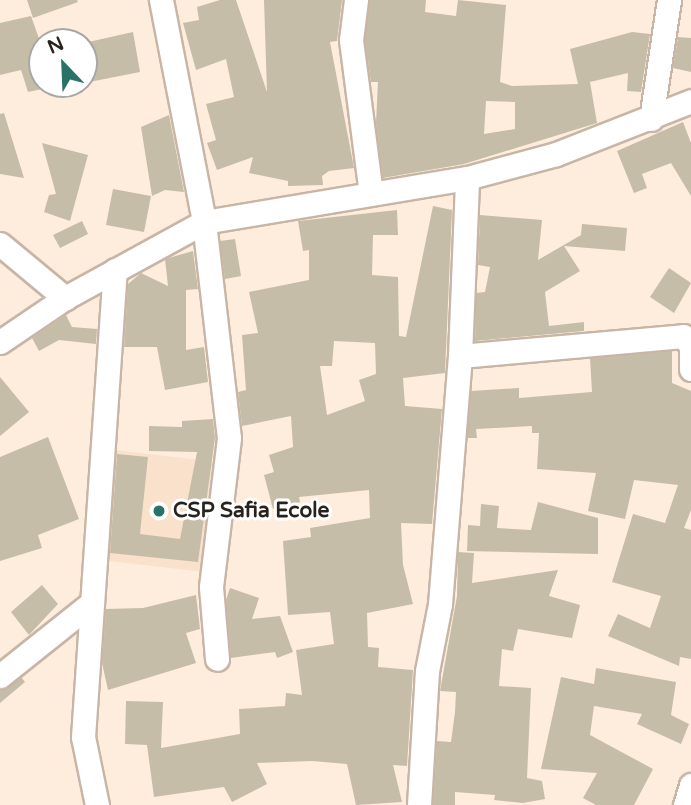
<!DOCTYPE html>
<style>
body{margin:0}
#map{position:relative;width:691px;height:805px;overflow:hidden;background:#feecdc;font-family:"Varela Round",sans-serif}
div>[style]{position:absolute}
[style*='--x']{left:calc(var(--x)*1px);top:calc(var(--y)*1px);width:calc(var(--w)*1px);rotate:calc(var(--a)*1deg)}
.built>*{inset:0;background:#f9e1cb}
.building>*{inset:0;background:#c6bda9}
.roads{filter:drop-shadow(2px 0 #c7b6a7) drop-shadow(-2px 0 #c7b6a7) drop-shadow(0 2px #c7b6a7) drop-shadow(0 -2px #c7b6a7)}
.minor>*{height:23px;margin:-11.5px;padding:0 11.5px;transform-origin:11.5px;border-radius:11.5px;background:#fff}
.dots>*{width:19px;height:19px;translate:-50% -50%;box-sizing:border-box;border:4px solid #fff;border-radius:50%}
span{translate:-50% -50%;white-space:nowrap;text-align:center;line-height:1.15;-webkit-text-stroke:6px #fff;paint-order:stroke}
.poi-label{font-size:21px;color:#29221c;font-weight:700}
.left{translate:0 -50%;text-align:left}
.north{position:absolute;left:28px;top:28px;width:70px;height:70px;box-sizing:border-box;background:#fff;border:2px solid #a9a7a4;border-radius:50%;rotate:337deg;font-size:19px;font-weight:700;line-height:28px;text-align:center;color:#29221c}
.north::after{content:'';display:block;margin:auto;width:24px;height:32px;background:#2a7168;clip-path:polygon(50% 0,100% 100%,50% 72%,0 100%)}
</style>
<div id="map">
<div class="built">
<div style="clip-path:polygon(114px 450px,217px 462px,204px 572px,101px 560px)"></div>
</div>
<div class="building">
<div style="clip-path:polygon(27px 0,77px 0,78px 2px,33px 18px)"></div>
<div style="clip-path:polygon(220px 0,236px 0,267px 92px,264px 0,342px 0,337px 41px,330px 42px,354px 168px,329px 171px,322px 176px,323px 185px,288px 186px,288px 181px,249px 173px,253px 157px,217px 170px,207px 143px,216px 140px,206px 104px,234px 97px,226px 59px,196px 70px,183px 23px,199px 20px,197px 7px)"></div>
<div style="clip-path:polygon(evenodd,370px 0,426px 0,425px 12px,456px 16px,458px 0,506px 5px,500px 82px,512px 86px,578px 84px,570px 49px,632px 32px,650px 34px,641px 92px,627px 91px,628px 73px,590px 82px,597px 123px,464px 164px,383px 178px,376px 123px,378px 82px,371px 82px,365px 40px,370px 0,486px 101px,515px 102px,515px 129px,484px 134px,486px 101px)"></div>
<div style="clip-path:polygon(31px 16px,42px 47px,42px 89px,28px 92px,21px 70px,0 75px,0 23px)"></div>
<div style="clip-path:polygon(133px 32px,140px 72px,84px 83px,84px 43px)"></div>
<div style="clip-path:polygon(678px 37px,691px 38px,691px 72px,673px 68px)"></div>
<div style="clip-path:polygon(4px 113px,24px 178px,0 174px,0 114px)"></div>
<div style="clip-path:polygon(169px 115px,184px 192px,165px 190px,152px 196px,141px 127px)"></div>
<div style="clip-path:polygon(683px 122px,691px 143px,691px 196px,671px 163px,642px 174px,647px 188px,634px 193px,617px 151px)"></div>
<div style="clip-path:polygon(42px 143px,88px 155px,70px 221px,44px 212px,49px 195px,56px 194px)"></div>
<div style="clip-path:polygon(113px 189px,151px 196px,144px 232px,106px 225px)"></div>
<div style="clip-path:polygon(evenodd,433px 206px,452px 210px,445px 373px,403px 378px,405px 406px,442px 409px,432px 524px,401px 523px,403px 565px,413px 604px,367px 613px,368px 647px,379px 648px,378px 667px,413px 670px,407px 766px,393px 765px,402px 802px,356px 805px,347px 764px,312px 761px,257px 763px,267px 784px,232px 802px,224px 787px,154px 797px,147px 745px,125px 744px,126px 701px,163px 702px,161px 748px,240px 734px,239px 709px,285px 706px,286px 693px,302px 695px,296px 650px,334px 644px,330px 612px,288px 615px,283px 541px,311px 537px,310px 528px,370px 518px,369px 490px,299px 497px,300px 502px,273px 509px,264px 475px,274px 472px,269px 455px,293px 447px,291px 416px,242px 426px,238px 392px,246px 390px,242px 335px,258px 333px,249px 292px,309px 280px,309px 250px,303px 251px,298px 221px,397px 210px,398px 235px,373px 235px,372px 275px,398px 277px,399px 336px,406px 337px,433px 206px,334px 341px,375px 343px,376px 374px,359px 380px,365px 401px,327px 415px,320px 366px,332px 366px,334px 341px)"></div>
<div style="clip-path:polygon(480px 215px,542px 220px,538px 260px,581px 235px,582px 224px,627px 228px,625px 251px,564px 246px,580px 271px,545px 292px,549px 326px,584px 322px,584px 331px,475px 341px,476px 293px,485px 292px,490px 267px,478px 265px)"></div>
<div style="clip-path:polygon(82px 221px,88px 234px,60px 248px,53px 235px)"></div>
<div style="clip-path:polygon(235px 239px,241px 276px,225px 279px,220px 241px)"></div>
<div style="clip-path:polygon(193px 251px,198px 289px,186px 290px,186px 350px,204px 347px,208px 382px,165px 390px,157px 347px,124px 347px,128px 284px,141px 273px,168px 286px,165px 259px)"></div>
<div style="clip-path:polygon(669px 268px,691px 283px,674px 313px,650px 297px)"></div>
<div style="clip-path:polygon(66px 315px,72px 327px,97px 329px,96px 344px,59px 340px,39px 351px,32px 338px)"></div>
<div style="clip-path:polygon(672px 351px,672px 383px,691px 391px,691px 510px,684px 528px,691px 530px,691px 659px,680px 657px,679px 666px,608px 636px,618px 614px,650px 628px,661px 596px,612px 582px,633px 514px,665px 523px,678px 485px,634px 480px,625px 519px,588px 511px,596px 473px,537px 469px,539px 433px,532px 433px,532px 426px,476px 429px,477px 438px,467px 438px,471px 391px,519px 388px,519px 398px,592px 392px,590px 358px)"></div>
<div style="clip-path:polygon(0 377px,29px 412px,0 436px)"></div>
<div style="clip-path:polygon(213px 419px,215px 438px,198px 562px,110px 553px,117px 454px,148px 457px,140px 534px,180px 539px,197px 452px,149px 451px,149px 426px,182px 427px,182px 421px)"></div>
<div style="clip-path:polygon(48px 437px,79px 519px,38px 535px,42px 548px,0 561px,0 457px)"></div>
<div style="clip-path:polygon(538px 502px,598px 518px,598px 554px,467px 551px,468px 525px,480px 526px,481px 504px,499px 506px,497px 528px,531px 530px)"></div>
<div style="clip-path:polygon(458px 552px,474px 553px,472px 583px,558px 570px,549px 596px,580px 605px,572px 638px,518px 629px,513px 651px,502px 649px,499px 686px,531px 688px,527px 778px,542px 781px,545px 799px,523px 803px,494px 800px,495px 795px,455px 792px,455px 805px,433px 805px,437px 741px,451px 742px,455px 712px,456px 692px,440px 691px,457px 596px)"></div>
<div style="clip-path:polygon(42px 585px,58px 604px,29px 635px,11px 612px)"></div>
<div style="clip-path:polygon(230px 588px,259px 598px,252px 619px,280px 616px,293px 652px,277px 658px,275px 652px,231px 658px,226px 600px)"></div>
<div style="clip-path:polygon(196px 595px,200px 629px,186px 633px,196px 663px,108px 690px,102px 663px,106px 609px,143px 608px)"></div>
<div style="clip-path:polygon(596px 668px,676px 682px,671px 715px,689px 724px,681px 744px,637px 724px,642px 714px,594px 706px,590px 735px,653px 769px,634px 805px,596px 805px,583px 798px,597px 773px,541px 769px,561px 677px,594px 684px)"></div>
<div style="clip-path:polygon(21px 677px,25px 682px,0 703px,0 690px)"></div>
</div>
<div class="roads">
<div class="minor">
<div style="--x:161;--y:0;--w:226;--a:79"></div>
<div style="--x:204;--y:222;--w:217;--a:83.4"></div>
<div style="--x:229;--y:438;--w:150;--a:96.9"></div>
<div style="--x:211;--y:587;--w:72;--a:85.2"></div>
<div style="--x:356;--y:0;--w:40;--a:97.1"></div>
<div style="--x:351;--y:40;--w:155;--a:82.6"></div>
<div style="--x:651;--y:119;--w:120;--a:-81.4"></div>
<div style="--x:0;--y:244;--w:85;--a:39.7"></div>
<div style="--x:0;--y:342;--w:78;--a:-34.1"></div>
<div style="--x:65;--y:298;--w:158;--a:-28.7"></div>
<div style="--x:204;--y:222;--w:267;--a:-9.5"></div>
<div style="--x:467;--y:178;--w:92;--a:-15.1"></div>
<div style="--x:556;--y:154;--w:145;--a:-21.4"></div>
<div style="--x:460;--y:356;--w:224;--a:-5.1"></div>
<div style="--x:683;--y:336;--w:13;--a:51"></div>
<div style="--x:691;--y:346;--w:23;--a:90"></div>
<div style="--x:0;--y:676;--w:114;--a:-38.6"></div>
<div style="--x:97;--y:805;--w:69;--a:-101.6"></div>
<div style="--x:83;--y:737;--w:468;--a:-86.1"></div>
<div style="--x:419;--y:805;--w:134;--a:-86.6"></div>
<div style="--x:427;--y:671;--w:68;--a:-79"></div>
<div style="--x:440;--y:604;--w:249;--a:-85.4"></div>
<div style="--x:460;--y:356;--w:178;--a:-87.7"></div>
<div style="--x:685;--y:805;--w:21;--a:-73"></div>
</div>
</div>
<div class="dots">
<div style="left:159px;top:511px;background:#2a7168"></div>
</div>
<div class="poi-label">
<span class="left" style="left:173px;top:511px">CSP Safia Ecole</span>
</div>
<div class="north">N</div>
</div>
